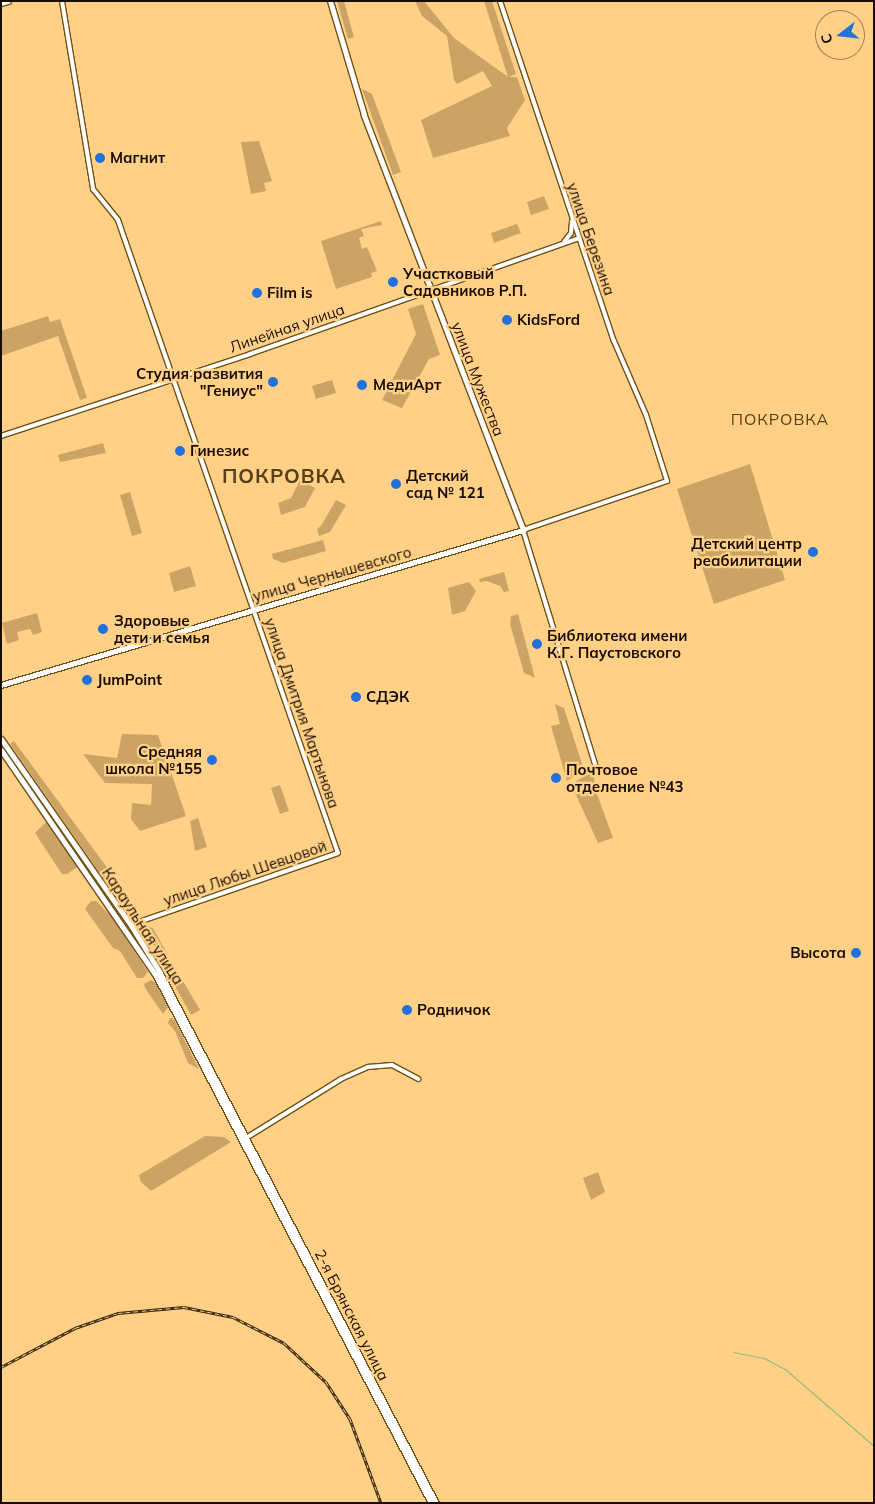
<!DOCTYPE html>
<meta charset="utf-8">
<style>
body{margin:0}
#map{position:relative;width:875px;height:1504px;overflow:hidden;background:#ffd086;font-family:Mulish,sans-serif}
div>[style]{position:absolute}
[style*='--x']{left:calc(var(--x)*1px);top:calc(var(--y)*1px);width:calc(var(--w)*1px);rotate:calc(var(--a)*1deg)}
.green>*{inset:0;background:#cba465}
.stream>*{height:1px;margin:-0.5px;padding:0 0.5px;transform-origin:0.5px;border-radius:0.5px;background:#8bbd79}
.roads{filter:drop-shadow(1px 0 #705014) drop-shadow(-1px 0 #705014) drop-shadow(0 1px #705014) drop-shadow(0 -1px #705014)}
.tertiary>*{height:4px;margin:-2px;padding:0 2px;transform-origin:2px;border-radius:2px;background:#fff}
.secondary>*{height:4.5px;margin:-2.25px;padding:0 2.25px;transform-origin:2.25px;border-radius:2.25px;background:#fff}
.primary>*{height:5px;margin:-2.5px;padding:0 2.5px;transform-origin:2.5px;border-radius:2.5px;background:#fff}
.rail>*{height:3px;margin-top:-1.5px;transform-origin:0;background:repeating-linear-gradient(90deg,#ffd086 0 4px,#32210f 0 8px);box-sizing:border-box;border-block:1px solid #32210f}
.dots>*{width:14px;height:14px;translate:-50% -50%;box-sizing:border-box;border:2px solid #ffd086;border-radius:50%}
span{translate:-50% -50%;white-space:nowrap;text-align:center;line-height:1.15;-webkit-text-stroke:4.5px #ffd086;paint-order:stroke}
.poi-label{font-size:15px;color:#180b00;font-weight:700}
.left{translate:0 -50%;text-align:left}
.right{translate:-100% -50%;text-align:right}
.street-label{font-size:15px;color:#180b00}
.neighbourhood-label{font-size:16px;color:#574019;letter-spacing:1px}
.district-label{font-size:20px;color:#574019;font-weight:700;letter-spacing:1px}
.frame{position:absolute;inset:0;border:2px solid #180b00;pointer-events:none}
.north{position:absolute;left:815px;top:10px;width:50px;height:50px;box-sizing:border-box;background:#ffd086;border:1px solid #a38150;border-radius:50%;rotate:254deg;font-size:14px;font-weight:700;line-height:20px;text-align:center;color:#180b00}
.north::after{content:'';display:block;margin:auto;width:18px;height:22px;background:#2270db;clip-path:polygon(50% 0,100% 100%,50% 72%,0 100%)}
</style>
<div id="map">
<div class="green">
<div style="clip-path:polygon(337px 1px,344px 1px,354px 37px,348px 39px)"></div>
<div style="clip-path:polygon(415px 1px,424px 1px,454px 38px,508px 77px,484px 1px,492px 1px,516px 74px,509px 77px,517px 77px,525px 100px,507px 128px,510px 136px,433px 158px,421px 120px,492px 86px,483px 71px,457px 84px,454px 80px,447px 36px,422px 16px)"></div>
<div style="clip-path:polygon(362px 89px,372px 94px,401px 172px,393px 175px)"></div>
<div style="clip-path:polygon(259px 141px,272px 181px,264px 183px,266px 191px,251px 194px,241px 142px)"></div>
<div style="clip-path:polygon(544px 196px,549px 209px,531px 215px,527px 202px)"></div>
<div style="clip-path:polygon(381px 221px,382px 225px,361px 229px,364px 236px,359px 238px,362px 249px,367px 247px,377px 271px,371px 273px,372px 277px,336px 289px,321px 241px)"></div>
<div style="clip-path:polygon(517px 224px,521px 233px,494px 243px,491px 233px)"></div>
<div style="clip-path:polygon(423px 304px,440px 355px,429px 359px,402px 408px,382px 400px,416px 334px,408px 309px)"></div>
<div style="clip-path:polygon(48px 316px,50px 322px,60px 319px,87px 398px,80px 400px,58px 336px,1px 356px,1px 331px)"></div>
<div style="clip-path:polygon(332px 380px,336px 393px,316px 399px,312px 386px)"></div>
<div style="clip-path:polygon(103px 443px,106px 453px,60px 462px,58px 455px)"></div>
<div style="clip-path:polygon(750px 464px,785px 580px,714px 604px,677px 489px)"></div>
<div style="clip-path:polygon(300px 480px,315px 488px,305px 507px,281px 515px,278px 503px,291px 498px)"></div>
<div style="clip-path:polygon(130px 492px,142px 533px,132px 536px,120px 495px)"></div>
<div style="clip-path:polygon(336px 500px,346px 505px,330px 532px,319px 536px,317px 529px,321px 526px)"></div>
<div style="clip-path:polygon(323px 540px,326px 551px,283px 563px,273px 559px,272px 554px)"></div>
<div style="clip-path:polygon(190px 566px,196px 586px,174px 592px,169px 573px)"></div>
<div style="clip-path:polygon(504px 572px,509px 591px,504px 592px,500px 586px,487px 581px,480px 582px,479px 579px)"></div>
<div style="clip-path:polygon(469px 582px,476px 591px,465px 611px,452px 615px,448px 588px)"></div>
<div style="clip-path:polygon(37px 613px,42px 632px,33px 635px,30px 629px,17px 632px,19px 640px,7px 644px,2px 623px)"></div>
<div style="clip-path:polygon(518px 614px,535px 678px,524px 673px,510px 624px,511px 616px)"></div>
<div style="clip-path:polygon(555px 704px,564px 708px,584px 770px,567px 781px,551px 726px,560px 724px)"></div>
<div style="clip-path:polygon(122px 734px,158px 735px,186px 816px,140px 831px,131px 819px,132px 803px,151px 805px,152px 784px,105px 783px,83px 754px,117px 758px)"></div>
<div style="clip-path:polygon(14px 741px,114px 877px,114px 886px,106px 882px,10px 744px)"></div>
<div style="clip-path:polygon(590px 773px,593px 774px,597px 794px,613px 838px,598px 843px,571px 784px)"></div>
<div style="clip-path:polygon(280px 785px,289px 811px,280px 814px,271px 788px)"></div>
<div style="clip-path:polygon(198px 818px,207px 847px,195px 851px,190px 821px)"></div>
<div style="clip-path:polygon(45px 823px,49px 823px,76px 863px,77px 867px,67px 874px,62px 874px,35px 833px)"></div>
<div style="clip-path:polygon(91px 901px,96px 901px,112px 917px,148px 972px,143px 978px,137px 978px,120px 951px,113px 948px,85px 909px)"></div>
<div style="clip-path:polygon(147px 927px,153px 928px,168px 955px,164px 960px,145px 932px)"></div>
<div style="clip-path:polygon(176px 969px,200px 1010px,191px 1015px,169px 975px)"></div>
<div style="clip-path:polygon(151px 980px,155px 982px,169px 1006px,163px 1014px,145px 988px,144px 984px)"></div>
<div style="clip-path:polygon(170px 1018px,174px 1019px,199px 1069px,188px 1063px,175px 1031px,168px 1023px)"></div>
<div style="clip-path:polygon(205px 1136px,224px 1137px,231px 1142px,151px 1191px,141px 1182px,139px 1175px)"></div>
<div style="clip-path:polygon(598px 1172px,605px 1192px,591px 1200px,583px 1178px)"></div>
</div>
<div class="stream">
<div style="--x:733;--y:1352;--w:32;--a:11"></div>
<div style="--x:764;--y:1358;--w:24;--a:28"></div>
<div style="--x:785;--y:1369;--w:118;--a:40.9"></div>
</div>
<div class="roads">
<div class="tertiary">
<div style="--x:62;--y:1;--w:191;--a:80.6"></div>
<div style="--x:93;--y:189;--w:40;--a:51"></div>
<div style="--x:118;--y:220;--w:670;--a:70.84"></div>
<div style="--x:338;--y:853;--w:205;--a:160.9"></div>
<div style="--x:144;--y:920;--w:14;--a:150"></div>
<div style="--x:500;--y:1;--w:359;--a:71.5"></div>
<div style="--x:614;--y:341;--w:81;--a:66.6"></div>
<div style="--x:646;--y:415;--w:69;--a:72.3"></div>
<div style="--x:667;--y:481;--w:152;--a:161.2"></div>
<div style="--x:523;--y:530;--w:249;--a:72.9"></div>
<div style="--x:564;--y:242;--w:11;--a:-52"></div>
<div style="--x:571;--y:233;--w:12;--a:-85"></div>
<div style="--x:1;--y:436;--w:262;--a:-18.2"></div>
<div style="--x:250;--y:354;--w:349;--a:-19.4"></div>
<div style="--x:246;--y:1138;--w:112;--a:-31.8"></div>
<div style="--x:341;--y:1079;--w:30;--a:-24"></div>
<div style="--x:368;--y:1067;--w:24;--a:-5"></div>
<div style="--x:392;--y:1065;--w:30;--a:28"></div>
</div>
<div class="secondary">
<div style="--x:1;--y:685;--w:545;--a:-16.54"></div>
<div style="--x:523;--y:530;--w:444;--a:-111"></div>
<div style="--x:364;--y:115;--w:119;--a:-106.6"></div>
</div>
<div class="primary">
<div style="--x:1;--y:3;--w:7;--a:-16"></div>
<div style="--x:1;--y:739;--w:229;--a:55.1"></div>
<div style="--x:132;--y:927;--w:52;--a:58.5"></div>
<div style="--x:159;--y:971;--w:600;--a:62.5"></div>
<div style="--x:1;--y:750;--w:272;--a:55.5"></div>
<div style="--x:155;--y:974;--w:597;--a:62.45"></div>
</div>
</div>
<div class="rail">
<div style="--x:1;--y:1367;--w:84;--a:-27.8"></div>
<div style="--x:75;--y:1328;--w:46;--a:-19.2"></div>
<div style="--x:118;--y:1313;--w:66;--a:-5.2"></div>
<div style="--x:184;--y:1307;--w:50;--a:11.5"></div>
<div style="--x:233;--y:1317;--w:57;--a:27"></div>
<div style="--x:284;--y:1343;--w:57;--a:42.9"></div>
<div style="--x:326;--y:1382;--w:44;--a:57"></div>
<div style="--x:350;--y:1419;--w:90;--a:69.7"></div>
</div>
<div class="dots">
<div style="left:100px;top:158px;background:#2270db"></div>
<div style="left:393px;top:282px;background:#2270db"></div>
<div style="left:257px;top:293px;background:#2270db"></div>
<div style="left:507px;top:320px;background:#2270db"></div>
<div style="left:273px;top:382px;background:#2270db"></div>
<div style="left:362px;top:385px;background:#2270db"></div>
<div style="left:180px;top:451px;background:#2270db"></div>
<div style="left:396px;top:484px;background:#2270db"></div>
<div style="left:813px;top:552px;background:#2270db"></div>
<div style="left:103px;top:629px;background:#2270db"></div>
<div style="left:537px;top:644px;background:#2270db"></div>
<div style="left:87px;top:680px;background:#2270db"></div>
<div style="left:356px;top:697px;background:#2270db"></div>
<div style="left:212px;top:760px;background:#2270db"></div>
<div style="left:556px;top:778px;background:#2270db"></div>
<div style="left:856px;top:953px;background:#2270db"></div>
<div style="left:407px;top:1010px;background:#2270db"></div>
</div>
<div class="poi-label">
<span class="left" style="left:110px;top:158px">Магнит</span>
<span class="left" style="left:403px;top:282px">Участковый<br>Садовников Р.П.</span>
<span class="left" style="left:267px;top:293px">Film is</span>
<span class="left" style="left:517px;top:320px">KidsFord</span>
<span class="right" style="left:263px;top:382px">Студия развития<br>"Гениус"</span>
<span class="left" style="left:373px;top:385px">МедиАрт</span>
<span class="left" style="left:190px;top:451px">Гинезис</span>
<span class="left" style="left:406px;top:484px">Детский<br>сад № 121</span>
<span class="right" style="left:802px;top:552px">Детский центр<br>реабилитации</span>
<span class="left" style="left:114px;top:629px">Здоровые<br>дети и семья</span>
<span class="left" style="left:547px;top:644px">Библиотека имени<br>К.Г. Паустовского</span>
<span class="left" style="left:97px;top:680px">JumPoint</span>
<span class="left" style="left:366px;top:697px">СДЭК</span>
<span class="right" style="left:202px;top:760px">Средняя<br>школа №155</span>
<span class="left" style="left:566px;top:778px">Почтовое<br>отделение №43</span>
<span class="right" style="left:846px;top:953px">Высота</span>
<span class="left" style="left:417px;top:1010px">Родничок</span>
</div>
<div class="street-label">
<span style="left:591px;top:239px;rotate:71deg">улица Березина</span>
<span style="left:287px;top:328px;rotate:-19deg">Линейная улица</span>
<span style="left:478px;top:379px;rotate:69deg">улица Мужества</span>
<span style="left:332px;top:574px;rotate:-16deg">улица Чернышевского</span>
<span style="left:302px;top:713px;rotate:71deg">улица Дмитрия Мартынова</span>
<span style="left:245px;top:873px;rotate:-19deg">улица Любы Шевцовой</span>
<span style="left:143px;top:926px;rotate:57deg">Караульная улица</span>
<span style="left:352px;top:1315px;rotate:63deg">2-я Брянская улица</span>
</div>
<div class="neighbourhood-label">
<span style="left:780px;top:419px">ПОКРОВКА</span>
</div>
<div class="district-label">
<span style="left:284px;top:475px">ПОКРОВКА</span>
</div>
<div class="frame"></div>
<div class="north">С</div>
</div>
